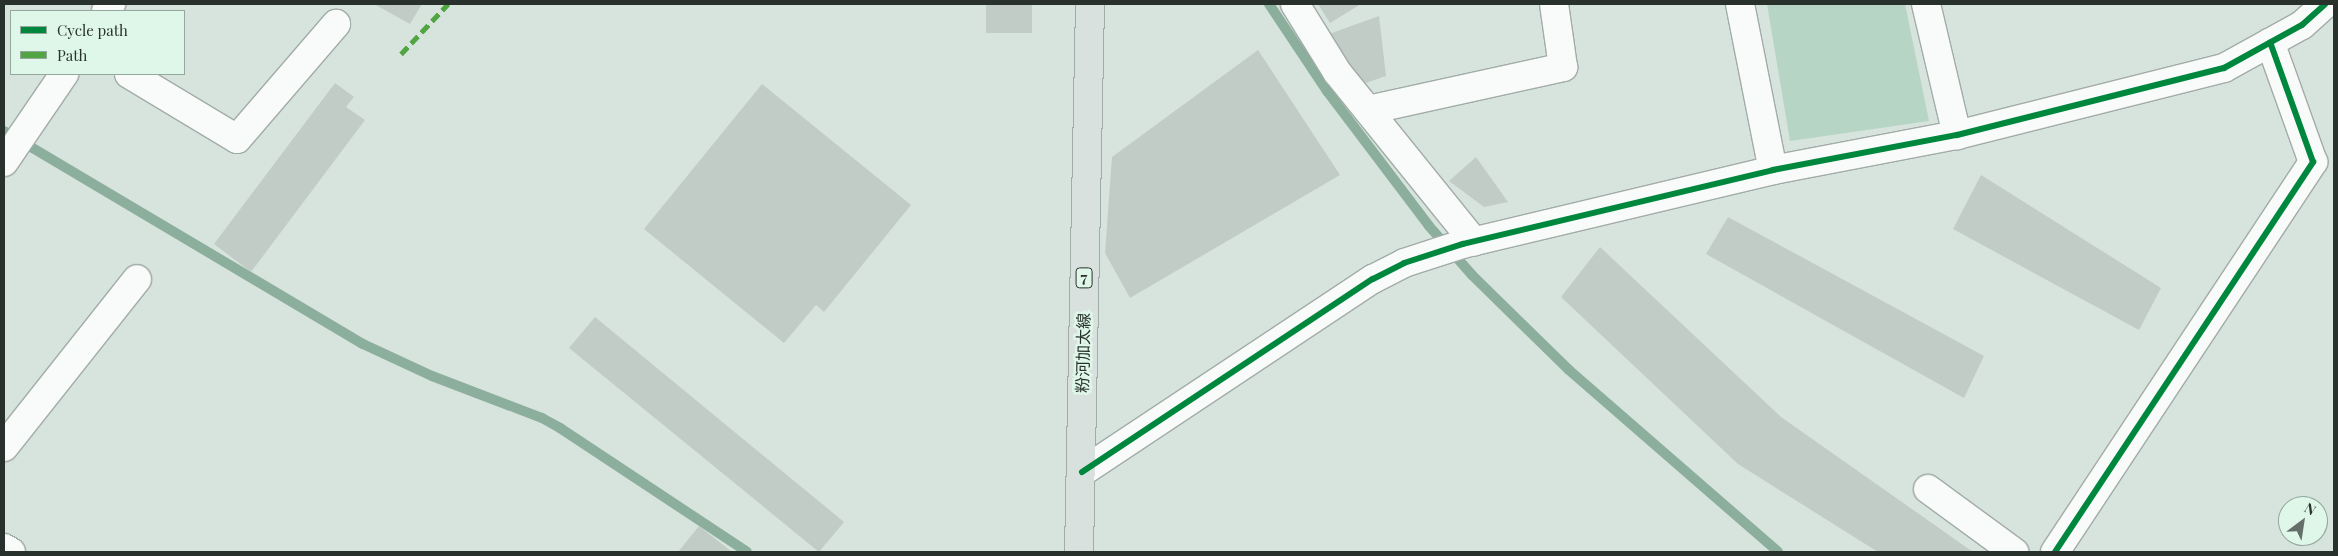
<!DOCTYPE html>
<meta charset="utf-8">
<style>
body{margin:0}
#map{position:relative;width:2338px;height:556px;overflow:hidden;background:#d7e3dd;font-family:"Playfair Display","Noto Sans JP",serif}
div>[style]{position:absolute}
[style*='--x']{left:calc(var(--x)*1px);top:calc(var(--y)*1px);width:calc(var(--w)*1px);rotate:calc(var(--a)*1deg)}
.green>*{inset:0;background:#b7d5c5}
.stream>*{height:10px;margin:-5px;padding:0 5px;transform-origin:5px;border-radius:5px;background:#8bae9d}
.building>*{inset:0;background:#c2ccc7}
.roads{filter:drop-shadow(1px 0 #a2aca7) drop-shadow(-1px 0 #a2aca7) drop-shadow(0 1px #a2aca7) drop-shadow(0 -1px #a2aca7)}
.minor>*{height:28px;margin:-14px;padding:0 14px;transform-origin:14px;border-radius:14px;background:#f9fbfa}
.major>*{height:28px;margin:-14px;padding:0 14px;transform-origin:14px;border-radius:14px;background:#d8e1dd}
.quiet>*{height:5px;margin-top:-2.5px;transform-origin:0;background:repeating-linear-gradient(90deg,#51a543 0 10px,transparent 0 15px)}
.cycleway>*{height:6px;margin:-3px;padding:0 3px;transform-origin:3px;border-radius:3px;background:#00873e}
span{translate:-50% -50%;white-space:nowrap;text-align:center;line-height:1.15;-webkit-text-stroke:5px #def7e9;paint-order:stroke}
.shield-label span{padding:1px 4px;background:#def7e9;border:1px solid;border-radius:4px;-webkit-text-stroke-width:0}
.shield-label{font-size:15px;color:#28312c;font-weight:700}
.street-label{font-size:16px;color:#28312c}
.frame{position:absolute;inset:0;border:5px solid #28312c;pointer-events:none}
.legend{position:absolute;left:10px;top:10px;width:175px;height:65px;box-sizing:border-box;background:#def7e9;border:1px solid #95a89d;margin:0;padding:6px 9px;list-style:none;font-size:15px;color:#28312c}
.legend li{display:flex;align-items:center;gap:10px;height:25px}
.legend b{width:25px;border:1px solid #95a89d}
.north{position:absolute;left:2278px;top:496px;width:50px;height:50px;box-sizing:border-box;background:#def7e9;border:1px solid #95a89d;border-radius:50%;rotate:31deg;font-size:14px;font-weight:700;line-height:20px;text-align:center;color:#28312c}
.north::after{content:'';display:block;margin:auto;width:18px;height:22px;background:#656f6a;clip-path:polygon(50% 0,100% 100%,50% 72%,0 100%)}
</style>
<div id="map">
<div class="green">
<div style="clip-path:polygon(1767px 4px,1905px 4px,1929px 121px,1790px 141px)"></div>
</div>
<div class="stream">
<div style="--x:1269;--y:4;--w:105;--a:56.3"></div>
<div style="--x:1327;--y:91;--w:169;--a:52.9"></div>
<div style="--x:1429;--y:226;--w:65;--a:48.7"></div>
<div style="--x:1472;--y:275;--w:136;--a:44.4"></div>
<div style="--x:1569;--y:370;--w:277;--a:41"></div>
<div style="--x:4;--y:131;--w:417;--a:30.7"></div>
<div style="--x:363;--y:344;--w:76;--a:24.9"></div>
<div style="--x:432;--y:376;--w:118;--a:20.9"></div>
<div style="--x:542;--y:418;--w:21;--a:29"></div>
<div style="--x:560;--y:428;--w:224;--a:33.5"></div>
</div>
<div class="building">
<div style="clip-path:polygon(374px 4px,422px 4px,410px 24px)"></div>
<div style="clip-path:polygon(986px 4px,1032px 4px,1032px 33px,986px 33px)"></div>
<div style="clip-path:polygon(1318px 4px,1361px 4px,1330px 23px)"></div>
<div style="clip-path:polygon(1379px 16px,1386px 76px,1357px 86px,1329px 34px)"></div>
<div style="clip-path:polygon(1258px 50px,1340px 175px,1130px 298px,1105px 253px,1112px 157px)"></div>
<div style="clip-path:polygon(335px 83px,354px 97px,346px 107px,365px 120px,251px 272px,214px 244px)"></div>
<div style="clip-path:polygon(762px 84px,911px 205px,824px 312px,816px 305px,784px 343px,644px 229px)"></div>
<div style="clip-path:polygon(1476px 157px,1508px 202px,1484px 207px,1449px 181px)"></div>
<div style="clip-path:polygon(1981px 175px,2161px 288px,2139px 330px,1953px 229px)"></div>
<div style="clip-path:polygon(1728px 217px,1984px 356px,1964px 398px,1706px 254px)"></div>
<div style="clip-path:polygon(1600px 247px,1781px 417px,1973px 552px,1878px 552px,1738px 464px,1561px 297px)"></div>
<div style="clip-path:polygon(595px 317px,844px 522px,819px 552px,569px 348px)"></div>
<div style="clip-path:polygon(699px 526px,732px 552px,678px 552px)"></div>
</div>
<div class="roads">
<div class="minor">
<div style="--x:1295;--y:4;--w:80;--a:58.3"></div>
<div style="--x:1337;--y:72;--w:218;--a:51.1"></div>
<div style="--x:1740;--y:4;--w:169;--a:78.8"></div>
<div style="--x:1926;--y:4;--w:135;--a:76.7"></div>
<div style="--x:106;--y:11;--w:9;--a:-54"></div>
<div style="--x:129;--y:74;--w:126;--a:31"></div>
<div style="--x:237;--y:139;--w:152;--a:-49.3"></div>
<div style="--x:1368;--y:110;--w:200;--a:-12.4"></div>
<div style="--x:1563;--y:67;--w:64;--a:-98.1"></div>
<div style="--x:4;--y:162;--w:107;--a:-55.7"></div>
<div style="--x:4;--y:447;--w:214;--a:-51.6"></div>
<div style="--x:1082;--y:472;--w:349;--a:-33.6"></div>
<div style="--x:1373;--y:279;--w:35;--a:-27"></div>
<div style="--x:1404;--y:263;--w:62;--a:-17.9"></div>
<div style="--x:1463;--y:244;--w:319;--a:-13.4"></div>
<div style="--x:1773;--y:170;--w:187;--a:-10.8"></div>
<div style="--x:1957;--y:135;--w:275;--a:-14.1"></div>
<div style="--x:2224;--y:68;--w:89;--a:-28.9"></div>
<div style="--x:2302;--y:25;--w:31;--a:-42"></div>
<div style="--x:1928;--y:489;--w:107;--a:36.2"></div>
<div style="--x:4;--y:548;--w:8;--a:30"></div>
<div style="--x:2055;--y:552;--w:468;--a:-56.5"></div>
<div style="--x:2313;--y:162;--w:127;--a:-109.7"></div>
</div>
<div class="major">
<div style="--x:1079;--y:552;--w:548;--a:-88.85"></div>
</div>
</div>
<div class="quiet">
<div style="--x:401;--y:54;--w:69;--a:-46.8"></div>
</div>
<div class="cycleway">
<div style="--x:1082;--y:472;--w:349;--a:-33.6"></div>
<div style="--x:1373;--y:279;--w:35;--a:-27"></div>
<div style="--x:1404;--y:263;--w:62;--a:-17.9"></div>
<div style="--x:1463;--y:244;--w:319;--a:-13.4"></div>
<div style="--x:1773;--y:170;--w:187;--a:-10.8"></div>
<div style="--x:1957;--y:135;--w:275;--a:-14.1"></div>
<div style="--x:2224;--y:68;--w:89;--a:-28.9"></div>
<div style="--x:2302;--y:25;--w:31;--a:-42"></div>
<div style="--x:2055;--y:552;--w:468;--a:-56.5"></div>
<div style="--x:2313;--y:162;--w:127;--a:-109.7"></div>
</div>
<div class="shield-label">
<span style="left:1084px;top:278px">7</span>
</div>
<div class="street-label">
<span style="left:1083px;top:353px;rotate:-89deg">粉河加太線</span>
</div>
<div class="frame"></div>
<ul class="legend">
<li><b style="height:6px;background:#00873e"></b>Cycle path</li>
<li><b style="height:6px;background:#51a543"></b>Path</li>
</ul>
<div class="north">N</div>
</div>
